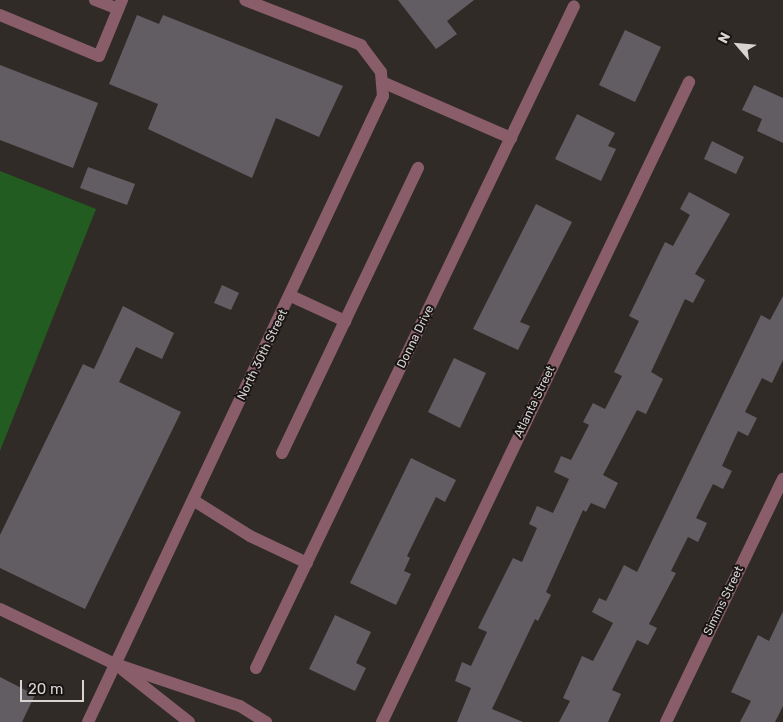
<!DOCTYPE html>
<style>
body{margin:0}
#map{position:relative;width:783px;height:722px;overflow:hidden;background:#312b28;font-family:Rubik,sans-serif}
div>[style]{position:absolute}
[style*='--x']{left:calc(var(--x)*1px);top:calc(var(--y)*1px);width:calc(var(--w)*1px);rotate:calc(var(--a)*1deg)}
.green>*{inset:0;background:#235c20}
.building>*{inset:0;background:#625d63}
.minor>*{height:12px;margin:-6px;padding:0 6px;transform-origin:6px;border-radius:6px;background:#895e6a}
span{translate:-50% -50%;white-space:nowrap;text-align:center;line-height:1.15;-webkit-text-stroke:4px #171413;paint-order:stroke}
.street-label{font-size:12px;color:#d8d4d2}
.north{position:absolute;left:713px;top:20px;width:50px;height:50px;-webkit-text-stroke:4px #171413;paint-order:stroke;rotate:297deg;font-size:14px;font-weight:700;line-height:20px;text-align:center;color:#d8d4d2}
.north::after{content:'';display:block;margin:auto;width:18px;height:22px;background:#d8d4d2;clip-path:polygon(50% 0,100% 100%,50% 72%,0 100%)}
.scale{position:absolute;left:20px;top:680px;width:64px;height:22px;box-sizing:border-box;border:2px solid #d8d4d2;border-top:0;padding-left:6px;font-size:15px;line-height:18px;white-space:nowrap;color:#d8d4d2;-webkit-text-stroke:4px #171413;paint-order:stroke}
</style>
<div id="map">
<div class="green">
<div style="clip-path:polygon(0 171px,96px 209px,0 451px)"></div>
</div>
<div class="building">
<div style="clip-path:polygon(398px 0,474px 0,447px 21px,457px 34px,436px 49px)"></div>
<div style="clip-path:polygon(137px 15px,159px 24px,163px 15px,343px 86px,319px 137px,276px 118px,252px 178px,148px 129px,158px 104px,109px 84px)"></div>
<div style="clip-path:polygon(625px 30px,661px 47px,635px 102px,599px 85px)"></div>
<div style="clip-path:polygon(0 65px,98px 103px,73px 168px,0 140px)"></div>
<div style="clip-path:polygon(754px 85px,783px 98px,783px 143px,757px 131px,762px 119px,742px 110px)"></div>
<div style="clip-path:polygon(577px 114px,615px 133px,608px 146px,616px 149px,601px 181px,555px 159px)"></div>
<div style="clip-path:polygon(712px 141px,744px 157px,736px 174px,704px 159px)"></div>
<div style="clip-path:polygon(88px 167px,135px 184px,127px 205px,80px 188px)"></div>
<div style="clip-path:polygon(689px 192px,730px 214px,695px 274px,705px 280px,693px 303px,685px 299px,651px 372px,663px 379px,646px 414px,637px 410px,603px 475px,618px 483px,605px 509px,591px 503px,586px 512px,583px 510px,546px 592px,551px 595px,538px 621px,535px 619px,492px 709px,523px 722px,457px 722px,471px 688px,455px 681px,462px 662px,471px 666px,487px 632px,478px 628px,513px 558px,522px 562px,537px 528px,529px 524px,537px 506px,553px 513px,569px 479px,554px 472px,561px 456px,571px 460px,589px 425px,583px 422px,593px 403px,605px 409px,622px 376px,614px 372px,639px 321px,629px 316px,665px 242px,673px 246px,690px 215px,680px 209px)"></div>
<div style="clip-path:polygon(536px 204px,572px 222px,520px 322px,530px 326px,518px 350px,473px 329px)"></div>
<div style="clip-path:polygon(222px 285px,239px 293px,231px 310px,214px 303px)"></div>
<div style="clip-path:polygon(783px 296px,783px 360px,772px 383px,762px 378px,745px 412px,757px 418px,748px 436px,738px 431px,722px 466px,732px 471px,723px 489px,713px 484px,696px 518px,707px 523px,698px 542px,688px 537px,671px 571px,676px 573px,649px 624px,657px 628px,648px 645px,637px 640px,612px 690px,621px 694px,608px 722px,559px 722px,570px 701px,563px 698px,582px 656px,593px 661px,613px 623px,592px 612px,599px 598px,606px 601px,624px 565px,637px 572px,761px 315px,770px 320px)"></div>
<div style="clip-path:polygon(123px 306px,174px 333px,162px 359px,136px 347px,119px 382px,181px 412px,85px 609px,0 568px,0 535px,83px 364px,94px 369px)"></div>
<div style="clip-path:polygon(454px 358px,486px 373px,460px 428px,428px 412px)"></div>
<div style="clip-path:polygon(411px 458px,456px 480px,445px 502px,436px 497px,407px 556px,410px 558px,404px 571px,411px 574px,396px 605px,350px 583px)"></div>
<div style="clip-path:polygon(783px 611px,783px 706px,775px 722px,740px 722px,751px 701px,731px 692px,758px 635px,769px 641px)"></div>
<div style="clip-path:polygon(335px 615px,371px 632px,356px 663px,366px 668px,355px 691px,309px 669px)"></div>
<div style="clip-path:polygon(0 677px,35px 695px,22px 722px,0 722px)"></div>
</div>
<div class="minor">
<div style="--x:95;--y:0;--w:25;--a:21"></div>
<div style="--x:0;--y:15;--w:107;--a:22.5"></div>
<div style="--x:99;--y:56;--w:61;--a:-67.7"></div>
<div style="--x:382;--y:82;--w:141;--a:23.5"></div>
<div style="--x:291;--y:296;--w:60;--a:24.8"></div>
<div style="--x:282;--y:453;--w:316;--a:-64.5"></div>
<div style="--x:193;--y:500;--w:67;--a:32.3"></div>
<div style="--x:250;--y:536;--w:63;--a:25.3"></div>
<div style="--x:0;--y:609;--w:127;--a:25.6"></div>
<div style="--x:115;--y:664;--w:132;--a:18.6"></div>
<div style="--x:240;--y:706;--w:31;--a:32"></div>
<div style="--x:256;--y:668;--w:734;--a:-64.34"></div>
<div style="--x:123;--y:670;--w:84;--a:38.2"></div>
<div style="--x:88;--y:722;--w:692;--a:-64.77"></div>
<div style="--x:383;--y:96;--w:24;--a:-95"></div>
<div style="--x:381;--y:72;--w:34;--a:-127"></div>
<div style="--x:361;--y:45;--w:124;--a:-158.8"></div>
<div style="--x:382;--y:722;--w:710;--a:-64.37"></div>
<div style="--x:666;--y:722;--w:270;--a:-64.3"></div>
</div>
<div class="street-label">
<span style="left:416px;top:337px;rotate:-64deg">Donna Drive</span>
<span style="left:263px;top:355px;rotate:-64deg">North 30th Street</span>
<span style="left:535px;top:402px;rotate:-64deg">Atlanta Street</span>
<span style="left:724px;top:601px;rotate:-64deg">Simms Street</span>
</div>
<div class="north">N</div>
<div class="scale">20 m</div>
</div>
